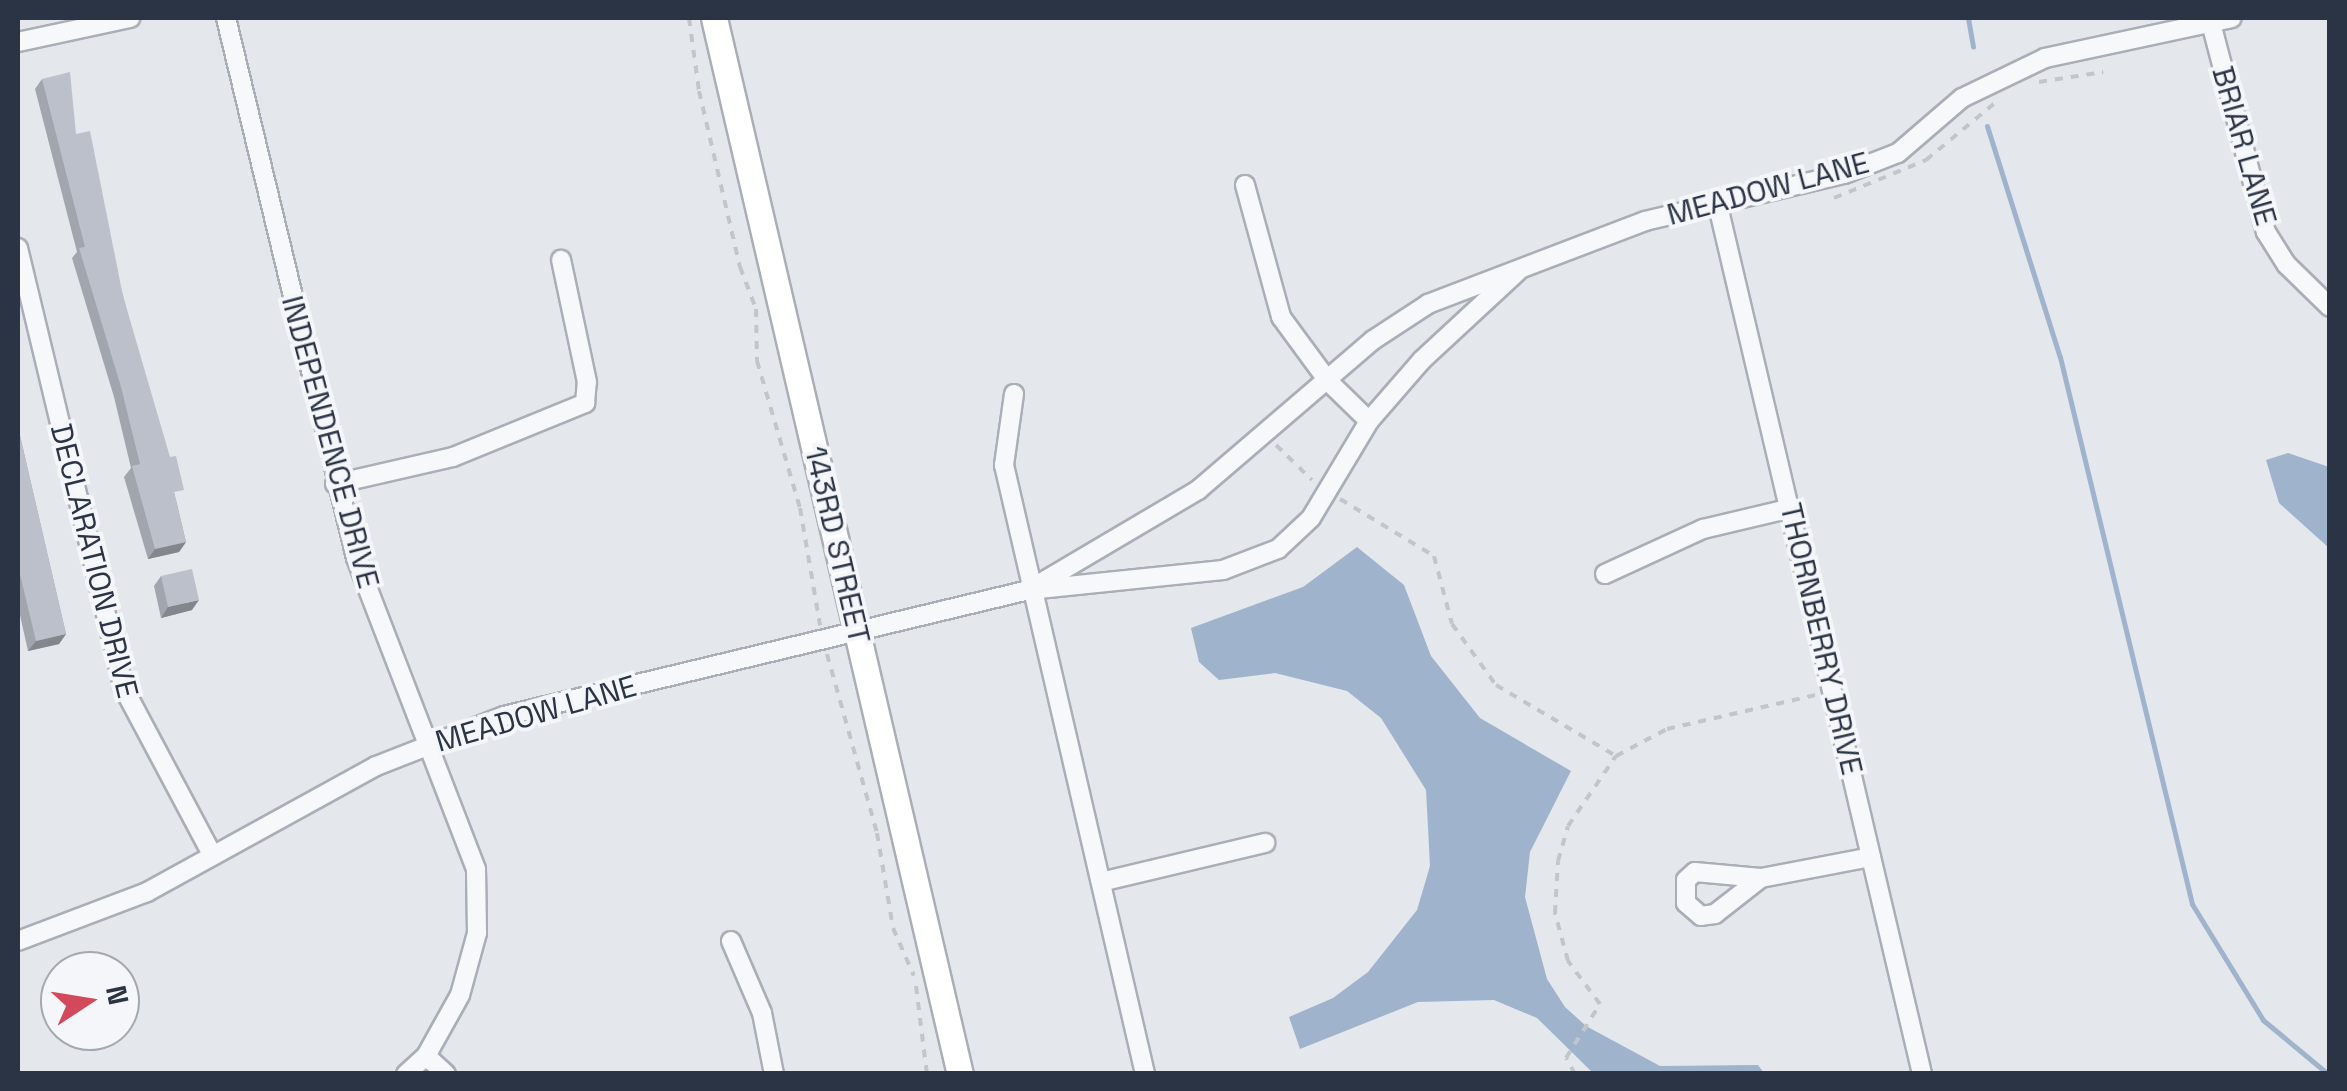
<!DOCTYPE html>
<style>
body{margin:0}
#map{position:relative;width:2347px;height:1091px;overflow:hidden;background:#e4e7ec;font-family:"Space Grotesk",sans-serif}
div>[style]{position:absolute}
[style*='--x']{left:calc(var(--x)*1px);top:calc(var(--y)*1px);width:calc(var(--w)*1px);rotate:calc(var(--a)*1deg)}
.water>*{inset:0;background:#9fb4cc}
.stream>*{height:5px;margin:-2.5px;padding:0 2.5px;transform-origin:2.5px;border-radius:2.5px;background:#9fb4cc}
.path>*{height:4px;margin-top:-2px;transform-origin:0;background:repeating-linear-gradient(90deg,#c2c5cb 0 8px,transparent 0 16px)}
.roads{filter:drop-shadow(2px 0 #a9aeb7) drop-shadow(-2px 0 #a9aeb7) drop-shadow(0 2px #a9aeb7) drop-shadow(0 -2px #a9aeb7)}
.street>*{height:18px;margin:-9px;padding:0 9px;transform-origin:9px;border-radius:9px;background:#f7f8fa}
.secondary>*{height:25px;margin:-12.5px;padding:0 12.5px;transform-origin:12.5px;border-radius:12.5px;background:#fff}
.wall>*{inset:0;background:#a1a5ae}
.shaded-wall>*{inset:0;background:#83868d}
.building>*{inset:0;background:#bbc0ca}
span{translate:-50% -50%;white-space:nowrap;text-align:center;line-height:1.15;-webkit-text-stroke:8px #f4f6f9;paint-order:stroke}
.street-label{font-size:30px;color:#2b3445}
.frame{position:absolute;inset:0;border:20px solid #2b3445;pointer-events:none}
.north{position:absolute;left:40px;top:951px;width:100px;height:100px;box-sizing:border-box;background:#f4f6f9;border:2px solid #a4a8b1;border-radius:50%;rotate:78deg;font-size:28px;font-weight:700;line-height:40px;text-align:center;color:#2b3445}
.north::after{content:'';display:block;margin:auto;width:35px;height:45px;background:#d1495b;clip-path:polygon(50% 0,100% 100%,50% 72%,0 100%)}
</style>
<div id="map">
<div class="water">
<div style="clip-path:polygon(2288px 453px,2329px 467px,2329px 548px,2279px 503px,2266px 460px)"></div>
<div style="clip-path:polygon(1357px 547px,1404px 585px,1431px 656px,1480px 718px,1571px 771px,1530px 852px,1525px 897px,1547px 979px,1565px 1007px,1586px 1026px,1660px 1066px,1758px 1065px,1764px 1073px,1593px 1073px,1537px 1018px,1494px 1000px,1418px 1002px,1300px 1049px,1289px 1017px,1333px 998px,1368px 972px,1417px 910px,1430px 866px,1426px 790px,1381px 718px,1347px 691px,1275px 673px,1219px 680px,1199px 662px,1191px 628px,1303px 587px)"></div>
</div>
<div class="stream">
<div style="--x:1968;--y:18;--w:29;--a:80"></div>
<div style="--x:1987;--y:126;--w:242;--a:72.5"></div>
<div style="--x:2060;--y:357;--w:563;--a:76.43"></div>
<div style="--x:2192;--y:904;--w:136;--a:58.5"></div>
<div style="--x:2263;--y:1020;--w:85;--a:39.7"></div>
</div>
<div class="path">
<div style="--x:689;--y:18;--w:74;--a:82.2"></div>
<div style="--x:699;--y:91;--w:181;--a:76.9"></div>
<div style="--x:740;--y:267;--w:45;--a:69.1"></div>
<div style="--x:756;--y:309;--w:52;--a:88.9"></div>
<div style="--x:757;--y:361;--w:153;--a:73.7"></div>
<div style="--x:800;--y:508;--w:119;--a:80.3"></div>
<div style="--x:2039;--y:82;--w:65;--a:-8.9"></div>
<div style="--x:1834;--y:198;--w:100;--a:-22.4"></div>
<div style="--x:1926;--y:160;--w:89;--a:-39.6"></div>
<div style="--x:1276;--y:445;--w:50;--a:44.2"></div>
<div style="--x:1340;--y:499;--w:110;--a:31.2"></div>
<div style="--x:1434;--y:556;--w:70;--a:75.2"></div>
<div style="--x:1452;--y:624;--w:75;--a:54.2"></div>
<div style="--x:1496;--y:685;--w:139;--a:30.6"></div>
<div style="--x:1616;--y:756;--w:58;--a:-27.9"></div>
<div style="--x:1667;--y:729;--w:153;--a:-12.9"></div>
<div style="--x:827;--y:654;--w:186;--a:74.4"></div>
<div style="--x:877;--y:833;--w:96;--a:80.4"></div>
<div style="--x:893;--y:928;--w:52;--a:66.4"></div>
<div style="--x:916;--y:986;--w:89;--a:82.9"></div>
<div style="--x:1575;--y:1074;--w:18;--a:-119"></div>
<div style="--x:1566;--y:1058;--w:64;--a:-57.8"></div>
<div style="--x:1600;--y:1004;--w:54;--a:-126.7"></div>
<div style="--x:1568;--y:961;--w:50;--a:-105.2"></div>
<div style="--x:1555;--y:913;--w:52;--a:-86.7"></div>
<div style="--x:1558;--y:861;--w:36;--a:-74"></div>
<div style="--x:1568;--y:826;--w:85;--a:-55.6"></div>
</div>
<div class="roads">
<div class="street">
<div style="--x:226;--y:18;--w:555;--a:76.46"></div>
<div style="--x:356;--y:558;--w:333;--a:68.9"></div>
<div style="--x:476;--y:869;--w:64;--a:89.1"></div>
<div style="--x:477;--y:933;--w:64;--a:105.3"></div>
<div style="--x:460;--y:995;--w:70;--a:119.1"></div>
<div style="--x:426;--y:1056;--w:27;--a:138"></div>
<div style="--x:2211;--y:23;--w:216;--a:75.3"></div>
<div style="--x:2266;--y:232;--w:39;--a:58"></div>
<div style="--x:2287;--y:265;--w:60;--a:44.3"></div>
<div style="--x:18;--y:42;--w:115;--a:-12.1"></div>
<div style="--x:1245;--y:185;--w:137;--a:74.7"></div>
<div style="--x:1281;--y:317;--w:79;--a:53.7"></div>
<div style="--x:1328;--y:381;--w:57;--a:44.3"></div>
<div style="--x:1718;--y:206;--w:892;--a:76.77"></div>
<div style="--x:18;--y:248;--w:451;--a:76.5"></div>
<div style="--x:123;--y:687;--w:191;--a:62"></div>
<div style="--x:1014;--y:394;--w:72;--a:98"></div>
<div style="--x:1004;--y:465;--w:625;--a:76.96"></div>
<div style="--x:335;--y:484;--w:121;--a:-12.9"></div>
<div style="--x:453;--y:457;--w:143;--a:-22.2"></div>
<div style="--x:585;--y:403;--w:21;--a:-85"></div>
<div style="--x:587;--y:382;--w:125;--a:-102"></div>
<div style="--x:1605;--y:574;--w:108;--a:-24.7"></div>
<div style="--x:1703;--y:529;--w:90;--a:-13.4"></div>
<div style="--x:1034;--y:587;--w:191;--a:-30.6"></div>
<div style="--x:1198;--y:490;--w:230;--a:-40.6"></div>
<div style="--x:1373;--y:340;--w:66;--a:-33.2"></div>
<div style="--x:1428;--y:304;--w:232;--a:-20.9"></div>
<div style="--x:1645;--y:221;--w:204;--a:-13.3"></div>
<div style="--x:1844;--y:174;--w:58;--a:-21.3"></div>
<div style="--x:1898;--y:153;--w:84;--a:-40.7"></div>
<div style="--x:1962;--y:98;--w:92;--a:-25.7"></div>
<div style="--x:2045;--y:58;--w:191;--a:-12.1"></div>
<div style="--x:1761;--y:878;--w:58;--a:142"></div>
<div style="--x:1715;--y:914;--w:14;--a:172"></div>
<div style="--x:1701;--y:916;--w:20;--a:-139"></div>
<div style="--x:1686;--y:903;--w:23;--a:-90"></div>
<div style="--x:1686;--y:880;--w:12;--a:-42"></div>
<div style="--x:1695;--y:872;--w:66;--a:5.2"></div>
<div style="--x:1761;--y:878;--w:112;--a:-10.8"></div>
<div style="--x:1101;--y:882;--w:169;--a:-13.4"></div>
<div style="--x:18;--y:941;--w:138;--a:-20.8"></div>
<div style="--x:147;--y:892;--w:261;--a:-28.8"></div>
<div style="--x:376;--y:766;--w:137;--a:-21.3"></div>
<div style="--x:504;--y:716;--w:540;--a:-13.5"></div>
<div style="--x:1029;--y:590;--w:195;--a:-5.9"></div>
<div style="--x:1223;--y:570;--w:59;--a:-20.9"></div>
<div style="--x:1278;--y:549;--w:45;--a:-43.2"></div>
<div style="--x:1311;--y:518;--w:113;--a:-59.1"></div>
<div style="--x:1369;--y:421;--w:81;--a:-49"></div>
<div style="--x:1422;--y:360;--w:131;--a:-42.8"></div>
<div style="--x:731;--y:941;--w:78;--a:66.7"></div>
<div style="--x:762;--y:1013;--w:62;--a:78.9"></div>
<div style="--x:426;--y:1056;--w:27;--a:42"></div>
</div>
<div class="secondary">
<div style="--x:714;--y:18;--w:1084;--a:76.89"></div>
</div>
</div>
<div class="wall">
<div style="clip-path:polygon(42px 79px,76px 134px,123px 296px,176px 500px,186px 542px,179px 552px,148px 559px,124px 477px,131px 468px,114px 397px,72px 258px,77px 252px,35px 89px)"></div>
<div style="clip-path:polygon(18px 427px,66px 634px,59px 644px,28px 651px,18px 606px)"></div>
<div style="clip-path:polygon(161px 576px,192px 610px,161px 618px,154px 586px)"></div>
</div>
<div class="shaded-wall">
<div style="clip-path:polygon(186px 542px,179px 552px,148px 559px,155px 549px)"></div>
<div style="clip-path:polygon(199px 600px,192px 610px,161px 618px,168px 607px)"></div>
<div style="clip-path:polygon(66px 634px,59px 644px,28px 651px,36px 641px)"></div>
</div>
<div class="building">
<div style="clip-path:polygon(70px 72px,76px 134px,90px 131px,123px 296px,170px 457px,176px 456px,184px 490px,174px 492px,186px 542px,155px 549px,132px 466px,140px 464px,121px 387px,79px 248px,85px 247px,42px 79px)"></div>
<div style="clip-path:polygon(18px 427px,66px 634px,36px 641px,18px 566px)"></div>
<div style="clip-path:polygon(192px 569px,199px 600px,168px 607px,161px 576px)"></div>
</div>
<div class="street-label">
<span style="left:2244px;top:146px;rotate:74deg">BRIAR LANE</span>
<span style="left:1768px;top:189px;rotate:-15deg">MEADOW LANE</span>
<span style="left:330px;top:442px;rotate:75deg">INDEPENDENCE DRIVE</span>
<span style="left:837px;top:545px;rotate:77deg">143RD STREET</span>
<span style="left:94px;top:561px;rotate:76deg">DECLARATION DRIVE</span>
<span style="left:1821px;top:639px;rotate:77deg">THORNBERRY DRIVE</span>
<span style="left:536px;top:714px;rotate:-16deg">MEADOW LANE</span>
</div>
<div class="frame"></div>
<div class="north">N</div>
</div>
